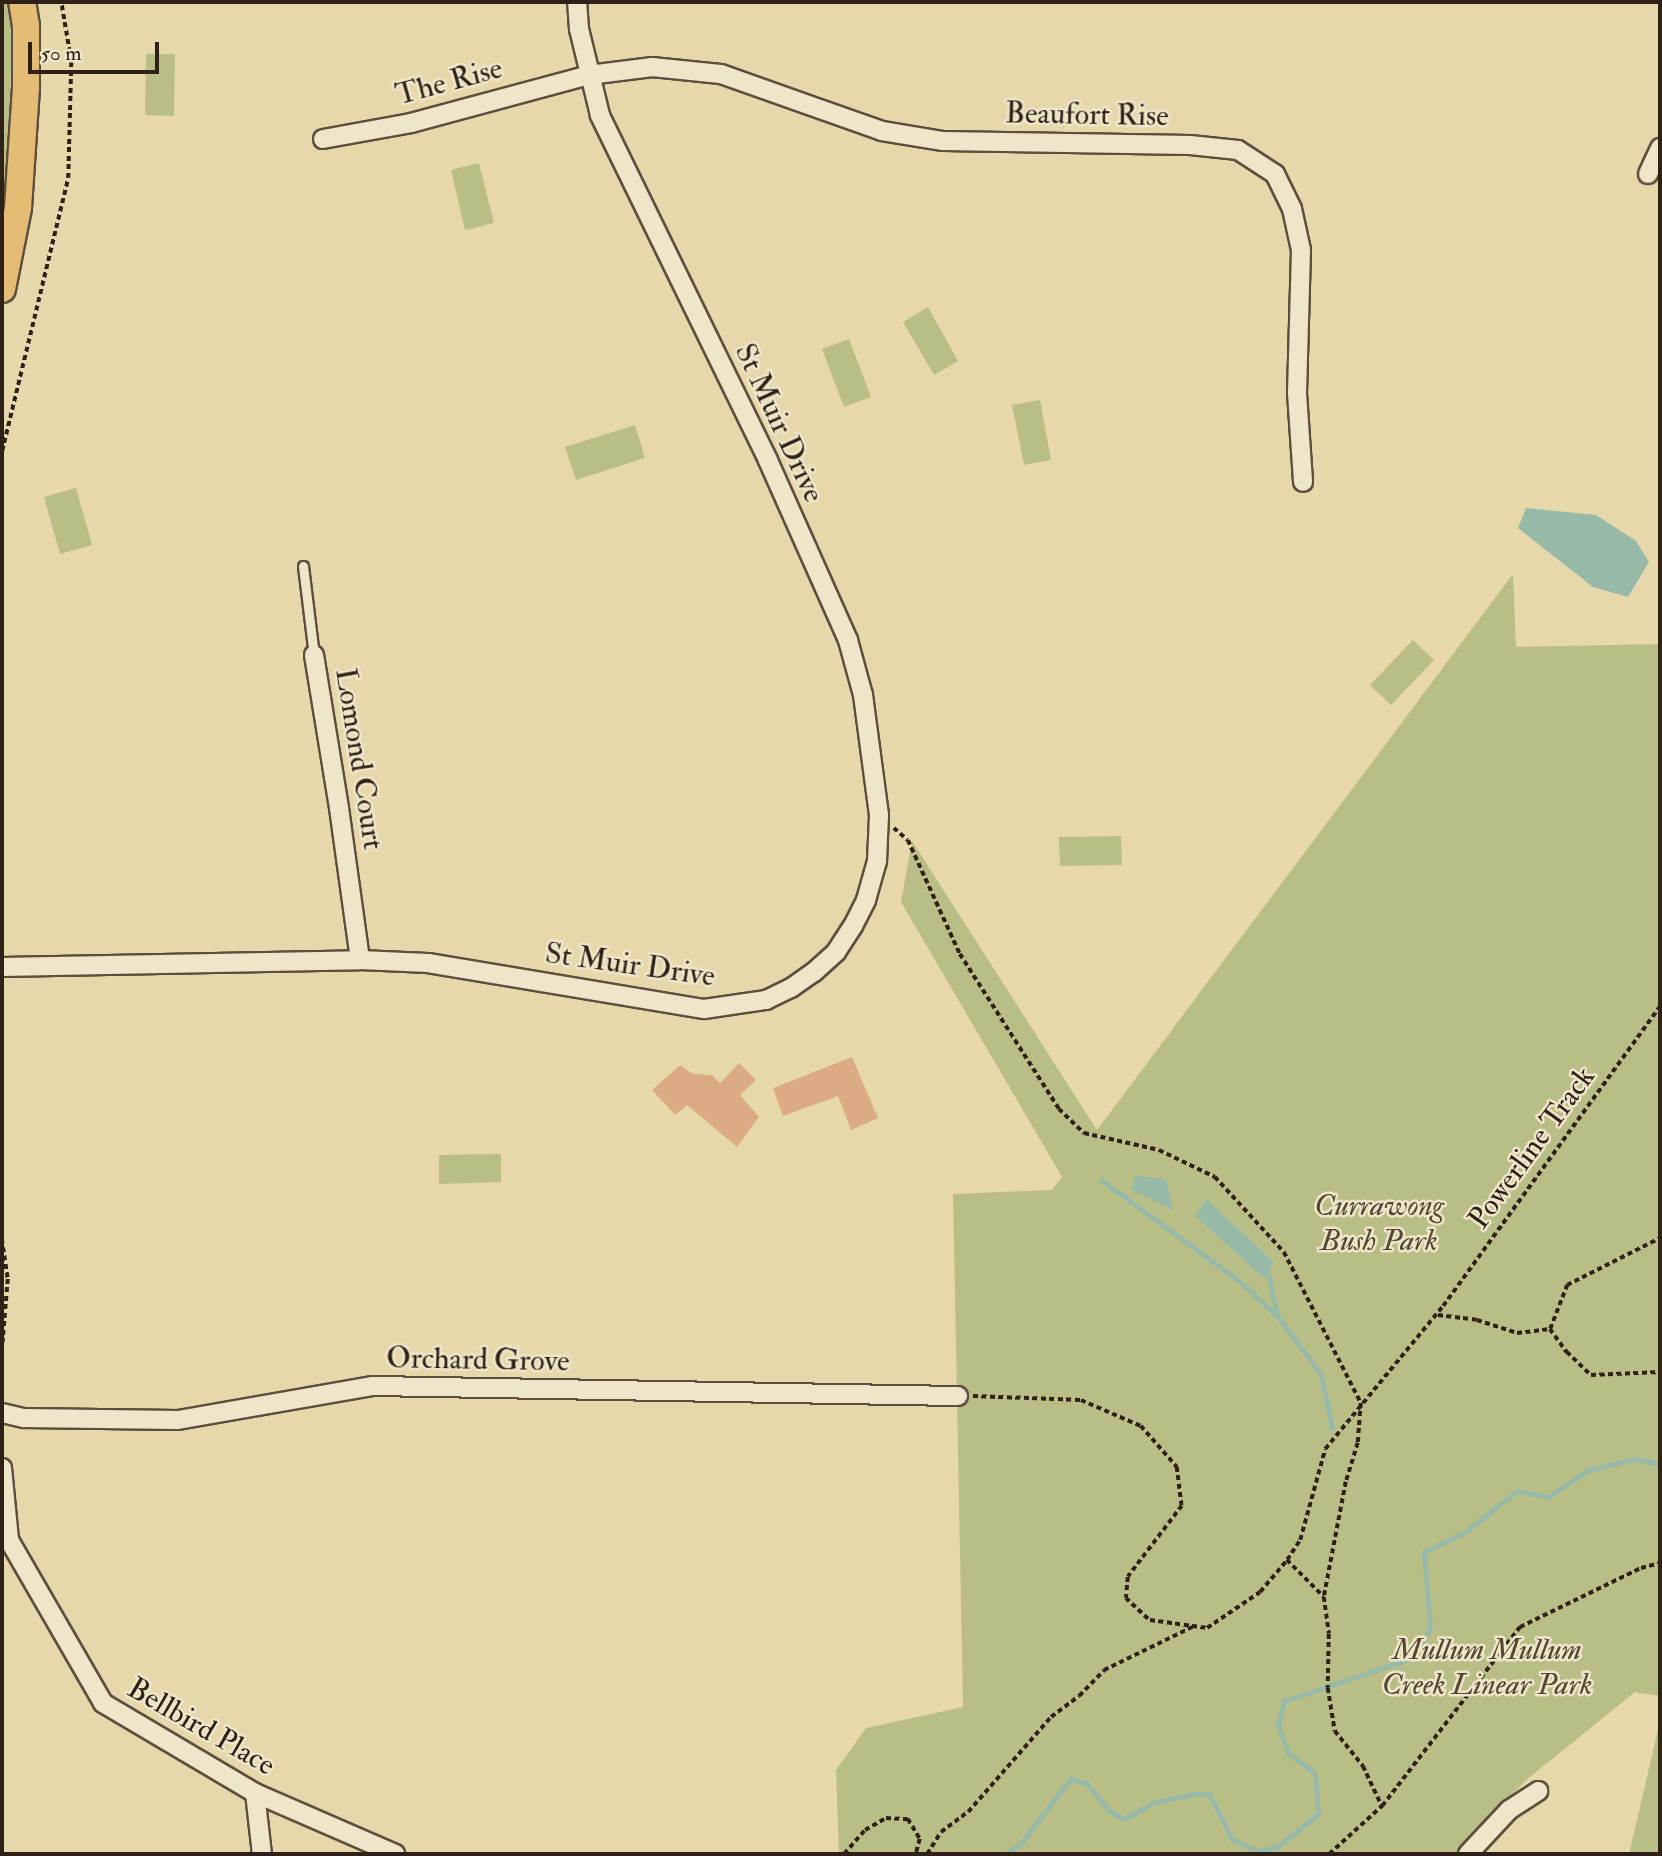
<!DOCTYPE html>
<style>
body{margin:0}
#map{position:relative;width:1662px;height:1856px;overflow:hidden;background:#e7d8ac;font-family:"IM FELL Double Pica",serif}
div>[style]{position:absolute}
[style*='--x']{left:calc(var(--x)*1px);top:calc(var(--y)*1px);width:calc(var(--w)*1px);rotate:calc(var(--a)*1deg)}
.green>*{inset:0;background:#b9be87}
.water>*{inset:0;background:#97baa8}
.stream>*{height:5px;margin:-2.5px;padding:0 2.5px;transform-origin:2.5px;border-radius:2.5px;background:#97baa8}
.building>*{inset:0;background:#dbab83}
.path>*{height:3.5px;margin-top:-1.75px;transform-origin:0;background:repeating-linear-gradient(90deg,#2f2018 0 5px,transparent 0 8.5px)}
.roads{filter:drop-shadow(2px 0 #5d4e3d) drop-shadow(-2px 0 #5d4e3d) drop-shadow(0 2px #5d4e3d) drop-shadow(0 -2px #5d4e3d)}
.lane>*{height:9px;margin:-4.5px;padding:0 4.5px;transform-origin:4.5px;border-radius:4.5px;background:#efe6c9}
.street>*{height:18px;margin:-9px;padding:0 9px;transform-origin:9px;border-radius:9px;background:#efe6c9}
.primary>*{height:26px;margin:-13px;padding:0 13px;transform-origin:13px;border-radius:13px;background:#e4bc76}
span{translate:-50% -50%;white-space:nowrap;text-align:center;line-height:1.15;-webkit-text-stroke:5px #efe6c9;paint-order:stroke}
.street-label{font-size:30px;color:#2f2018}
.park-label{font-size:30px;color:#524834;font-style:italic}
.frame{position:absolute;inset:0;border:4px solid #2f2018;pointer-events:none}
.scale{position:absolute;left:28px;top:42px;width:131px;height:32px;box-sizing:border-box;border:4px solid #2f2018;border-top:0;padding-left:9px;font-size:21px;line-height:24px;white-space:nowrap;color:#2f2018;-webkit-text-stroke:5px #efe6c9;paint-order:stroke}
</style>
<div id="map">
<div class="green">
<div style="clip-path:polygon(2px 2px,8px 2px,12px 18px,8px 212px,2px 238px)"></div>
<div style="clip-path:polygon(146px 54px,175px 54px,174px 116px,145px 115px)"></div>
<div style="clip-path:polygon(479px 163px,494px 223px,465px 230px,451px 170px)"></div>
<div style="clip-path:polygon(928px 307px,958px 361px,934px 375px,903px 322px)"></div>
<div style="clip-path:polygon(849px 339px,871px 397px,844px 407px,822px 349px)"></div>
<div style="clip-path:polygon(1040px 400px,1051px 460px,1024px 465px,1012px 405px)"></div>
<div style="clip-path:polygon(635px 425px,645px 458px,576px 480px,565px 447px)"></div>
<div style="clip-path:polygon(76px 488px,92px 545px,60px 554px,44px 497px)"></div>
<div style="clip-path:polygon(1513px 574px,1516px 647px,1660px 644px,1660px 1696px,1635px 1692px,1525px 1781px,1458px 1854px,839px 1854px,836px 1770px,866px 1728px,963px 1707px,953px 1194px,1052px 1190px,1062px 1177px,901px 902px,912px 841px,1097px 1130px)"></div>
<div style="clip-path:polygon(1413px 640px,1434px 660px,1391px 705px,1370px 685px)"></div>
<div style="clip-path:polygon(1121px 836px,1122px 865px,1060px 866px,1059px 837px)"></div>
<div style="clip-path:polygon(501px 1154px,501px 1182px,439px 1184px,439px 1155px)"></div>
<div style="clip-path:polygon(1660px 1721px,1660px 1854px,1629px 1854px)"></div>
</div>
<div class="water">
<div style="clip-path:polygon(1526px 508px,1596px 515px,1636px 541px,1649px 562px,1628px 597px,1593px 587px,1518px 528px)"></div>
<div style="clip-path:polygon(1135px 1176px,1166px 1179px,1173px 1210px,1132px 1190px)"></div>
<div style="clip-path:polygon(1206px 1199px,1274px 1262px,1264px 1278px,1195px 1216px)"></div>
</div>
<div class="stream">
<div style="--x:1101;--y:1180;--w:168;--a:36.1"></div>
<div style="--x:1237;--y:1279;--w:54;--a:42.8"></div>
<div style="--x:1277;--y:1316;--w:73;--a:52.8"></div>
<div style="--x:1321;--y:1374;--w:55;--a:78.5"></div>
<div style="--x:1268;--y:1272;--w:45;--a:78.4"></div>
<div style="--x:1006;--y:1854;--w:19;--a:-36"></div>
<div style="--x:1021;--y:1843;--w:81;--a:-52.6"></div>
<div style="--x:1070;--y:1779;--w:18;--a:16"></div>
<div style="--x:1087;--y:1784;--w:35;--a:50"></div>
<div style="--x:1110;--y:1811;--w:16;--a:30"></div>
<div style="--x:1124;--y:1819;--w:33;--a:-29"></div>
<div style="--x:1153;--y:1803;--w:39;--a:-13"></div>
<div style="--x:1191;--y:1794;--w:18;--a:0"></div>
<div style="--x:1209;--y:1794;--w:51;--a:62.9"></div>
<div style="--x:1232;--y:1839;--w:28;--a:26"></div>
<div style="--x:1257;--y:1851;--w:20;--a:-11"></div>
<div style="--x:1277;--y:1847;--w:53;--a:-38.8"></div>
<div style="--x:1318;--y:1814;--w:41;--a:-94.2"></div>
<div style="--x:1315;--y:1773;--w:34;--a:-143"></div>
<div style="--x:1288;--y:1753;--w:29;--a:-110"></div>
<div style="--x:1278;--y:1726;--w:26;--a:-77"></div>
<div style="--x:1284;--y:1701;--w:135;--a:-18.6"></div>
<div style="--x:1412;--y:1658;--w:35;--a:-59"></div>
<div style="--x:1430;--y:1628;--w:76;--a:-94.5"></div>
<div style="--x:1424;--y:1552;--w:46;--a:-26"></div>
<div style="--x:1465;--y:1532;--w:66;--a:-38.3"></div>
<div style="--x:1517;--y:1491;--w:32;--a:11"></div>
<div style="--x:1548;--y:1497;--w:48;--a:-34"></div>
<div style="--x:1588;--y:1470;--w:47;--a:-13.4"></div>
<div style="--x:1634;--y:1459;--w:26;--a:11"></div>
</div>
<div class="building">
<div style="clip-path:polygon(852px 1057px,878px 1118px,851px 1130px,838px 1096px,783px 1116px,773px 1088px)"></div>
<div style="clip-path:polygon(739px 1063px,756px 1080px,740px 1095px,759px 1117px,737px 1147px,687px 1105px,675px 1115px,652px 1090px,680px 1065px,693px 1074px,712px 1075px,720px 1083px)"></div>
</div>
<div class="path">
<div style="--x:2;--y:451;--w:281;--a:-76.4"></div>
<div style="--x:68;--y:178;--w:117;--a:-88.5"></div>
<div style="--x:71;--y:61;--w:60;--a:-99.6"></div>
<div style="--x:894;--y:828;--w:18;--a:41"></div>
<div style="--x:908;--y:840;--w:125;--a:65.5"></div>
<div style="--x:960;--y:954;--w:184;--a:57.4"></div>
<div style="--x:1059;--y:1109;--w:35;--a:44"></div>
<div style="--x:1084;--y:1133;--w:77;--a:12.8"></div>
<div style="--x:1159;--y:1150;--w:62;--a:25.7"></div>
<div style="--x:1215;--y:1177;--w:102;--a:47.4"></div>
<div style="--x:1284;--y:1252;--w:169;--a:63"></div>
<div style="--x:1361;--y:1403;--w:40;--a:94.3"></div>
<div style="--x:1358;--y:1443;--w:41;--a:107.1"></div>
<div style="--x:1346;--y:1482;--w:117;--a:100.8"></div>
<div style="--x:2;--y:1239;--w:40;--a:81.5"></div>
<div style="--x:8;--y:1279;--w:73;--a:94.7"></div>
<div style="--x:1438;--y:1315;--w:39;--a:7"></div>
<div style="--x:1477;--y:1320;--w:42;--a:18"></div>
<div style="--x:1517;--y:1333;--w:33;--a:-7"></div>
<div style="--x:1550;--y:1329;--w:29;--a:54"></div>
<div style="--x:1567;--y:1352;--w:33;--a:44"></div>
<div style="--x:1591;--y:1375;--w:69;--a:-2.5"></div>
<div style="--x:1550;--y:1329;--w:47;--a:-68.9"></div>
<div style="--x:1567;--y:1285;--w:104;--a:-26.8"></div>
<div style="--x:973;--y:1396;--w:108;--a:2.1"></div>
<div style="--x:1081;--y:1400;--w:65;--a:23.4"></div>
<div style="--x:1141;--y:1426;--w:55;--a:48.7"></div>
<div style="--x:1177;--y:1467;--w:39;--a:83"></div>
<div style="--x:1182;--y:1506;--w:89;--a:127.3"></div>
<div style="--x:1128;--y:1577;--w:21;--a:95"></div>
<div style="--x:1126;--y:1598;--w:33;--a:43"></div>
<div style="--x:1150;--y:1620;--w:58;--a:8"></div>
<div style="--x:1207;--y:1628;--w:64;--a:-34.2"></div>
<div style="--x:1260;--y:1592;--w:42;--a:-49.8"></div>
<div style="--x:1287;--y:1560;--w:24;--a:-57"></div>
<div style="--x:1300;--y:1540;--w:94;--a:-74.6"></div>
<div style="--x:1325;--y:1449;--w:185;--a:-50.5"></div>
<div style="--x:1443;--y:1306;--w:370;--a:-54.1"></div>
<div style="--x:1287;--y:1560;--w:52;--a:45"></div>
<div style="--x:1324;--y:1597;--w:37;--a:82"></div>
<div style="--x:1329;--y:1634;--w:54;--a:91.1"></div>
<div style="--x:1328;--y:1688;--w:44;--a:80.8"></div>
<div style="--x:1335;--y:1731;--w:45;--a:51.3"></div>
<div style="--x:1363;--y:1766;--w:44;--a:64.6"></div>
<div style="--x:844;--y:1854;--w:32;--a:-49"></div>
<div style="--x:865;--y:1830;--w:24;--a:-30"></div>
<div style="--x:886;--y:1818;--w:22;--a:3"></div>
<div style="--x:908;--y:1819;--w:23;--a:59"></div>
<div style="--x:920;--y:1839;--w:16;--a:105"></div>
<div style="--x:927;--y:1854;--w:26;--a:-58"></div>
<div style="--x:941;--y:1832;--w:34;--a:-37"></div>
<div style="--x:968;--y:1812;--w:126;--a:-48.9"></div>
<div style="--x:1051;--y:1717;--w:35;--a:-37"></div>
<div style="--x:1079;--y:1696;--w:36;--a:-46"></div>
<div style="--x:1104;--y:1670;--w:98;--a:-26"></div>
<div style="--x:1329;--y:1854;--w:72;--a:-42.2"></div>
<div style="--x:1382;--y:1806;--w:226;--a:-52.4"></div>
<div style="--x:1520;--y:1627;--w:135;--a:-26"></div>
<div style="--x:1641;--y:1568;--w:20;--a:-15"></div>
</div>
<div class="roads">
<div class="lane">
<div style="--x:303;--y:566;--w:90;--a:83"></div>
</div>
<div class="street">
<div style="--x:323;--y:139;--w:89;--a:-10.3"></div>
<div style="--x:411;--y:123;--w:184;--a:-15.1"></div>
<div style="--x:589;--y:75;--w:64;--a:-7.2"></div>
<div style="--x:652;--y:67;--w:69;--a:5.8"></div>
<div style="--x:721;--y:74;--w:171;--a:19.5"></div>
<div style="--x:882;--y:131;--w:62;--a:9.3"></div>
<div style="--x:943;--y:141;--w:247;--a:0.9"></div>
<div style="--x:1190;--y:145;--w:48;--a:5.9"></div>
<div style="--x:1238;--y:150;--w:44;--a:33"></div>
<div style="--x:1275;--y:174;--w:39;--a:64"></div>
<div style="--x:1292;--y:209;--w:42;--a:77.6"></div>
<div style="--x:1301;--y:250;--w:143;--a:91.6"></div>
<div style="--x:1297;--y:393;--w:89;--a:86.1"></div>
<div style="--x:1648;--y:174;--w:29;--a:-65"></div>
<div style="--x:314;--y:655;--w:155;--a:80.7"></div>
<div style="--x:339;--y:808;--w:153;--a:82.1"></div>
<div style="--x:2;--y:967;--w:358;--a:-1.1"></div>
<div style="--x:360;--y:960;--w:68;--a:2.5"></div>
<div style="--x:428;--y:963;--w:280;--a:9.5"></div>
<div style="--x:704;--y:1009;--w:63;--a:-8.3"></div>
<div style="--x:766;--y:1000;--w:28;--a:-26"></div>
<div style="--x:791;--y:988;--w:28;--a:-35"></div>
<div style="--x:814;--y:972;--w:30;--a:-42"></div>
<div style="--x:836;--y:952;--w:31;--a:-57"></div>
<div style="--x:853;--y:926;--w:29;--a:-63"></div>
<div style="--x:866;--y:900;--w:41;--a:-74.2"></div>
<div style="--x:877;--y:861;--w:46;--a:-87.5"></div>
<div style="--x:879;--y:815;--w:121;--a:-97.6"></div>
<div style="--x:863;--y:695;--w:57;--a:-105.3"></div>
<div style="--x:848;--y:640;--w:197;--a:-114"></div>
<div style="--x:768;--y:460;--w:384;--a:-116"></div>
<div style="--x:600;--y:115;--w:89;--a:-103.7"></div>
<div style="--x:579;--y:29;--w:27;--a:-94"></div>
<div style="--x:2;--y:1413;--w:23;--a:13"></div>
<div style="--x:24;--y:1418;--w:154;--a:0.7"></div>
<div style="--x:178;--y:1420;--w:198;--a:-9.9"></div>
<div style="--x:373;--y:1386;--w:585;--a:0.98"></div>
<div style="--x:2;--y:1468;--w:72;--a:84.4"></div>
<div style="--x:9;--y:1540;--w:188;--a:60"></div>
<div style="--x:103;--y:1703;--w:177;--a:30.6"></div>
<div style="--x:255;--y:1793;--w:153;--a:23.5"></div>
<div style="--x:255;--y:1793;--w:61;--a:83.5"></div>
<div style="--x:1468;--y:1854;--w:60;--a:-47"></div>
<div style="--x:1509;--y:1810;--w:35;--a:-33"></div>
</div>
<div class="primary">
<div style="--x:2;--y:289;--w:83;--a:-78.8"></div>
<div style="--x:18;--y:208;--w:122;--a:-86.2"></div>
<div style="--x:26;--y:86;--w:60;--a:-90"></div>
<div style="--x:26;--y:26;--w:24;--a:-99"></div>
</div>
</div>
<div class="street-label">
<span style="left:449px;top:82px;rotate:-15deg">The Rise</span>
<span style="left:1087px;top:115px;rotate:1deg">Beaufort Rise</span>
<span style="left:779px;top:423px;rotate:65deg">St Muir Drive</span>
<span style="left:359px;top:759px;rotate:81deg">Lomond Court</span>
<span style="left:630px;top:965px;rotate:8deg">St Muir Drive</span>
<span style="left:1532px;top:1148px;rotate:-54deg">Powerline Track</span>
<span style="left:478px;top:1360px;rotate:1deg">Orchard Grove</span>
<span style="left:201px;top:1727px;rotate:30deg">Bellbird Place</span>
</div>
<div class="park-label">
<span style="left:1379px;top:1223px">Currawong<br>Bush Park</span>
<span style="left:1487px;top:1667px">Mullum Mullum<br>Creek Linear Park</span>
</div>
<div class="frame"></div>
<div class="scale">50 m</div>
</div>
